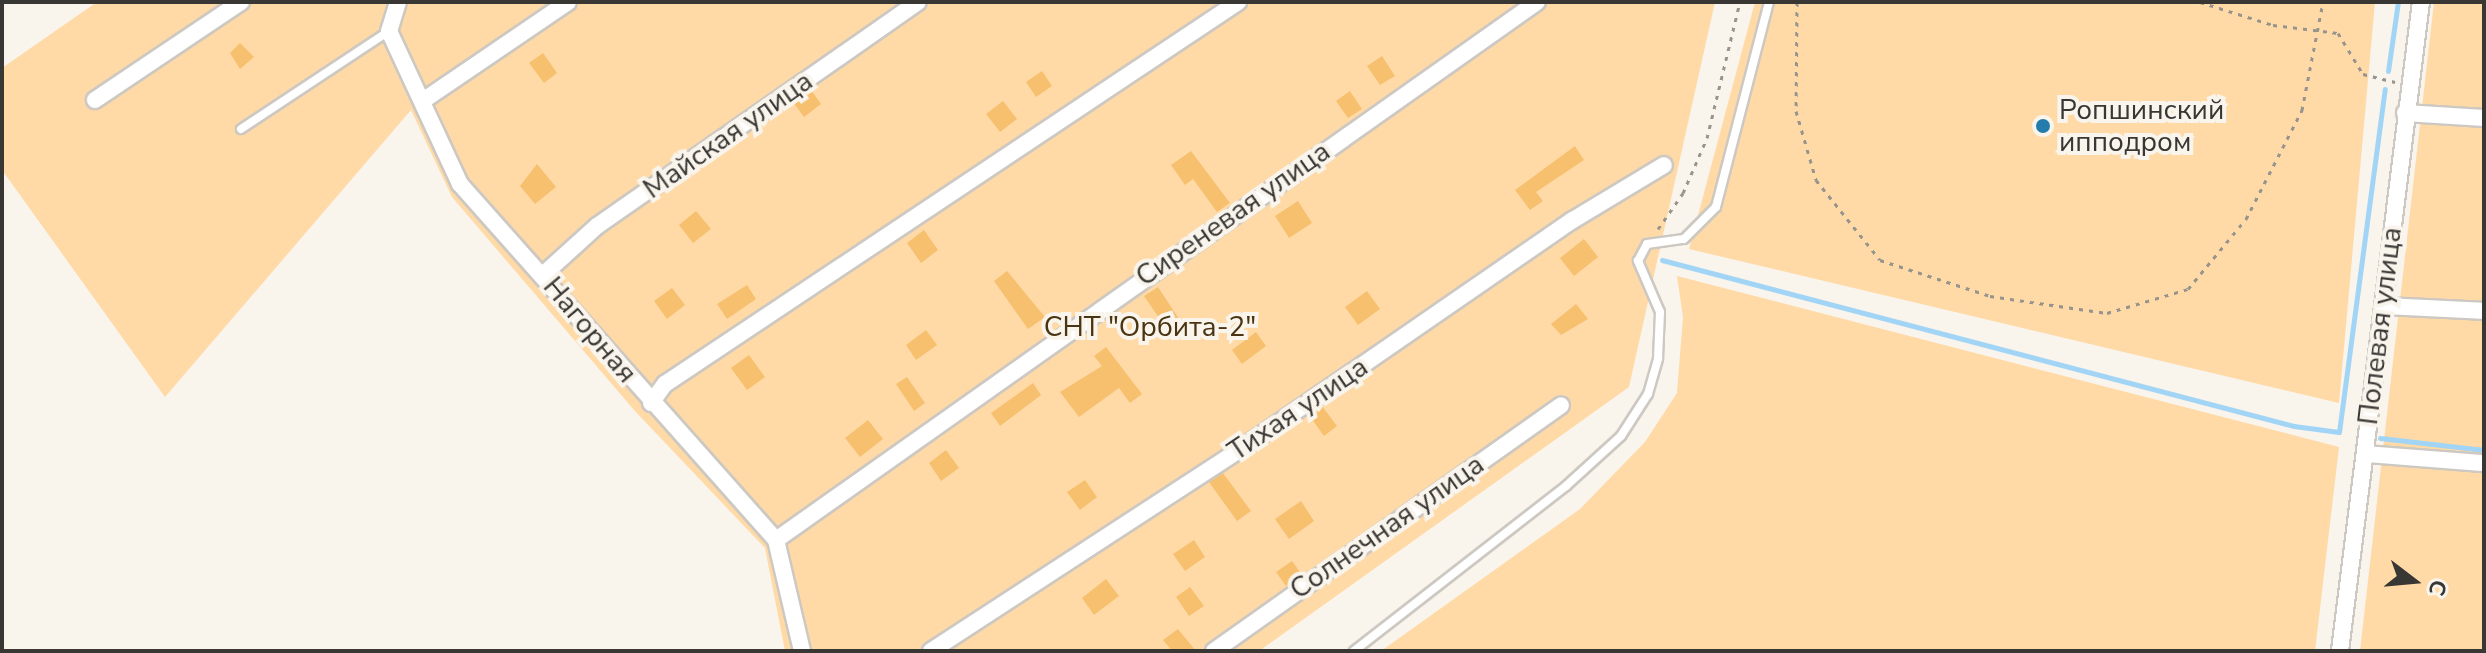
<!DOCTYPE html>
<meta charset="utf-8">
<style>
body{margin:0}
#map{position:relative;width:2486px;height:653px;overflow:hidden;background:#f9f4ec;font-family:"Nunito Sans",sans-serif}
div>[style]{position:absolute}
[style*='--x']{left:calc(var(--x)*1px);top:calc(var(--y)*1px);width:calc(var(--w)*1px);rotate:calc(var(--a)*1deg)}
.green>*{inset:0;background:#ffdaa6}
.stream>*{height:5px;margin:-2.5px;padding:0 2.5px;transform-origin:2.5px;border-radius:2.5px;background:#a2d5f5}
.building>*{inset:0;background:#f6c06f}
.path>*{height:3px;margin-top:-1.5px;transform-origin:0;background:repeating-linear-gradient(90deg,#97948e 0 4px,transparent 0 10px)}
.roads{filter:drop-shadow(2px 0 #cdc8c1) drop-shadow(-2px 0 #cdc8c1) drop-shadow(0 2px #cdc8c1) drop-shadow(0 -2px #cdc8c1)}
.service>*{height:8px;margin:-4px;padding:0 4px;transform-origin:4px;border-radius:4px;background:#fff}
.minor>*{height:16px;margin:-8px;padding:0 8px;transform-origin:8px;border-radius:8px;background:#fff}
.dots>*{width:22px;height:22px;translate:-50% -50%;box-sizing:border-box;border:4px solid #f9f4ec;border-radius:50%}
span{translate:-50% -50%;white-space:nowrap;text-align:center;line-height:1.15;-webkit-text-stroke:8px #f9f4ec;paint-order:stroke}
.poi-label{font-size:28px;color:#393734}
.left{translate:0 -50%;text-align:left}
.street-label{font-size:28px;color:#393734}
.park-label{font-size:28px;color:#4a3411}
.frame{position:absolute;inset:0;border:4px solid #393734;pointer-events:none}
.north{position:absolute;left:2374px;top:541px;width:80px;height:80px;-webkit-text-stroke:6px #f9f4ec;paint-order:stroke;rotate:106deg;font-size:22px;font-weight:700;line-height:32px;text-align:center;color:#393734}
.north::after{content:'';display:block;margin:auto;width:28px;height:36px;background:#393734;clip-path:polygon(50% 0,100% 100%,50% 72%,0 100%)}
</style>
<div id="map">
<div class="green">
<div style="clip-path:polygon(97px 2px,1715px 2px,1629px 387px,1259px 651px,785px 651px,765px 548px,634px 410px,452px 197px,411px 110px,165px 397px,2px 170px,2px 68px)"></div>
<div style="clip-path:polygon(1755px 2px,2375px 2px,2339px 403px,1689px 249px)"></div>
<div style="clip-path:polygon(2434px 2px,2484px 2px,2484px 651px,2360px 651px)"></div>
<div style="clip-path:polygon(1677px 276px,2339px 447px,2315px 651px,1381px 651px,1580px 509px,1645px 442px,1677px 393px,1683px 317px)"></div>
</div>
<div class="stream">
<div style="--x:2388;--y:71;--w:70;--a:-81.8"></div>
<div style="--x:1662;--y:260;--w:653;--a:14.72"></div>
<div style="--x:2294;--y:426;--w:45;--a:7.6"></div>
<div style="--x:2339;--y:432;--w:346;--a:-82.4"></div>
<div style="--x:2380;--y:438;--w:105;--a:6.6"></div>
</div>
<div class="building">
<div style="clip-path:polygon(240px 43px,254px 57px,240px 69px,230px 53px)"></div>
<div style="clip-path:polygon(543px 53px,557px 73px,544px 83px,529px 63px)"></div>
<div style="clip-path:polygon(1382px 56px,1395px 76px,1380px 85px,1367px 66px)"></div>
<div style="clip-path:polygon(1042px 71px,1052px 86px,1036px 97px,1026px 82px)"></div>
<div style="clip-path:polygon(811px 90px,821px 104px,804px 117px,793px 102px)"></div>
<div style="clip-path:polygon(1350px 91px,1362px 109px,1348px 118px,1336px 101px)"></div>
<div style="clip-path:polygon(1003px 101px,1017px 119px,1000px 132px,986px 114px)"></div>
<div style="clip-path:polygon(1575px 146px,1584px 160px,1536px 192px,1543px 201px,1530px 210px,1515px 190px)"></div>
<div style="clip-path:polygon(1191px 151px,1230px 203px,1217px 212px,1193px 179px,1185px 185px,1171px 165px)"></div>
<div style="clip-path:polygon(537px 164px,556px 187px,535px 204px,520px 186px)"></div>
<div style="clip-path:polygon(1298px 201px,1312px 223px,1289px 238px,1275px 216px)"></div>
<div style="clip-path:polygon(696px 211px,711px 229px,693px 243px,679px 225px)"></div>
<div style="clip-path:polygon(924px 230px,938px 250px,921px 263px,907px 243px)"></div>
<div style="clip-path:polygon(1584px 239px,1598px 257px,1574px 276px,1560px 258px)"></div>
<div style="clip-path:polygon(1007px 271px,1045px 317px,1028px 329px,994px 281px)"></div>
<div style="clip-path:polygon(747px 285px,756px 299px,727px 319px,717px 304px)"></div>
<div style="clip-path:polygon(1158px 287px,1181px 322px,1168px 331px,1144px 296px)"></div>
<div style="clip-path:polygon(672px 288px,685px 305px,667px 319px,654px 301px)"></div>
<div style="clip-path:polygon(1367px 291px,1380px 309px,1358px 325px,1345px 307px)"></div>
<div style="clip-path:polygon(1576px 304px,1588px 319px,1561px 335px,1551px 324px)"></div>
<div style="clip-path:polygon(926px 330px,937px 345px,916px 360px,906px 345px)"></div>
<div style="clip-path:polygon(1256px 332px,1266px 346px,1242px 364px,1232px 350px)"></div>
<div style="clip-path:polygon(1106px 347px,1142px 394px,1130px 403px,1119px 388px,1079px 417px,1060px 392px,1102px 366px,1094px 356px)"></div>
<div style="clip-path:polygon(749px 355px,765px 377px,747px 390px,731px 368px)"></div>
<div style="clip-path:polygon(907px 377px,925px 403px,914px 411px,896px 384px)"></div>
<div style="clip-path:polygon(1033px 383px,1041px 395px,1000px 426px,991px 413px)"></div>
<div style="clip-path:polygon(1322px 406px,1337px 426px,1324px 436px,1309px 415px)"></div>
<div style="clip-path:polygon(868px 420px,883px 439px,860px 457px,845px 438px)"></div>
<div style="clip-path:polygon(946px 450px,959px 468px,941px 481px,929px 463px)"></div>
<div style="clip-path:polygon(1223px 473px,1251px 511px,1237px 521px,1209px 482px)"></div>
<div style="clip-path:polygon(1085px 480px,1097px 497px,1080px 510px,1067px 492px)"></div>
<div style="clip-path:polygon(1301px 501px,1314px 521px,1289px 539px,1275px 519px)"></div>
<div style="clip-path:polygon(1194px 540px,1205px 557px,1185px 571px,1173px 554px)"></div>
<div style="clip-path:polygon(1292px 561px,1302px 575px,1286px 586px,1276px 572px)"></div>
<div style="clip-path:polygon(1106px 579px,1119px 596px,1094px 615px,1082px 598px)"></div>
<div style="clip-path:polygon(1190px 587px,1204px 606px,1189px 616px,1176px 597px)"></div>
<div style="clip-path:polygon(1178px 629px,1196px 651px,1172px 651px,1168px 646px,1163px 640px)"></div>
</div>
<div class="path">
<div style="--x:1797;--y:2;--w:109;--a:90.5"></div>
<div style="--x:1796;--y:111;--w:72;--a:73.8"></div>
<div style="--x:1816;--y:180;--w:102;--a:51.3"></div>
<div style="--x:1880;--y:260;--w:116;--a:18.1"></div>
<div style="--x:1990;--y:296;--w:118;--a:8.3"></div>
<div style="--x:2107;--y:313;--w:84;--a:-16.5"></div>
<div style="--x:2188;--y:289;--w:91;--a:-50.4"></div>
<div style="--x:2246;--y:219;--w:123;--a:-62.8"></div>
<div style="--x:2302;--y:110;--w:110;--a:-79"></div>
<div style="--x:2200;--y:2;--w:77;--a:17.5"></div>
<div style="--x:2273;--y:25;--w:65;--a:7"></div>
<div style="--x:2338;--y:33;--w:48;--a:58.6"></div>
<div style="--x:2363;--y:74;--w:33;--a:14"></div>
<div style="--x:1658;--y:229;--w:44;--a:-55.2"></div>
<div style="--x:1683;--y:193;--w:60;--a:-66.4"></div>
<div style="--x:1707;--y:138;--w:140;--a:-76.4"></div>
</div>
<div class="roads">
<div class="service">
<div style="--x:241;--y:129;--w:178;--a:-33.5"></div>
<div style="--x:1354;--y:651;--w:269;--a:-37.9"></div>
<div style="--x:1566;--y:486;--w:74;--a:-42.3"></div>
<div style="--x:1621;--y:436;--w:50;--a:-57.3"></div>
<div style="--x:1648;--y:394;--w:37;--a:-74"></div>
<div style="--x:1658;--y:358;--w:46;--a:-87.5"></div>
<div style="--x:1660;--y:312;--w:56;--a:-113.3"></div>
<div style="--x:1638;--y:261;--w:19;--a:-62"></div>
<div style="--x:1647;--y:244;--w:37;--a:-8"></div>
<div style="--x:1684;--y:239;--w:45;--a:-45"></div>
<div style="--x:1716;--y:207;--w:212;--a:-75.5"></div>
</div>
<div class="minor">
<div style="--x:398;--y:2;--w:30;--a:107"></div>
<div style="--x:389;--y:31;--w:169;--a:65.1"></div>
<div style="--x:460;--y:184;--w:476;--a:48.4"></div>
<div style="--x:776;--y:540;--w:114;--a:76.8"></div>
<div style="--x:95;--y:100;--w:176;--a:-33.9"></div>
<div style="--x:424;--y:100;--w:174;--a:-34.2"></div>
<div style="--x:2405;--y:113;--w:79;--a:3.6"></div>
<div style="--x:544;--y:274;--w:72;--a:-42.2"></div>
<div style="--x:597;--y:226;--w:391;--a:-34.9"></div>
<div style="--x:2383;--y:306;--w:101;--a:2.8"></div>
<div style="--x:651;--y:403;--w:24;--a:-54"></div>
<div style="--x:665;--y:384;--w:689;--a:-33.69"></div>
<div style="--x:2366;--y:454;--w:118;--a:4.4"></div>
<div style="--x:776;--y:540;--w:932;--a:-35.26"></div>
<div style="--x:931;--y:651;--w:379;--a:-33.1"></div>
<div style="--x:1248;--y:444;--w:395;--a:-34.6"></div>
<div style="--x:1573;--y:220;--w:106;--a:-31.1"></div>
<div style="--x:1214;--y:651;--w:425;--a:-35.3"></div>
<div style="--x:2340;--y:651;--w:654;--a:-82.89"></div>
</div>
</div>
<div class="dots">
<div style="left:2043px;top:126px;background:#237cab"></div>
</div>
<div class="poi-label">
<span class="left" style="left:2059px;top:126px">Ропшинский<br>ипподром</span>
</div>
<div class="street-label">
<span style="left:728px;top:135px;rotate:-35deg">Майская улица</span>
<span style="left:1233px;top:214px;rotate:-35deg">Сиреневая улица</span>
<span style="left:2380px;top:326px;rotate:-83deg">Полевая улица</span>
<span style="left:590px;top:330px;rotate:50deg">Нагорная</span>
<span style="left:1298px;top:409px;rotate:-34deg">Тихая улица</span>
<span style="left:1387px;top:527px;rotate:-35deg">Солнечная улица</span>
</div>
<div class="park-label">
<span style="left:1150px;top:327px">СНТ "Орбита-2"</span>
</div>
<div class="frame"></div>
<div class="north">С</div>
</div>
